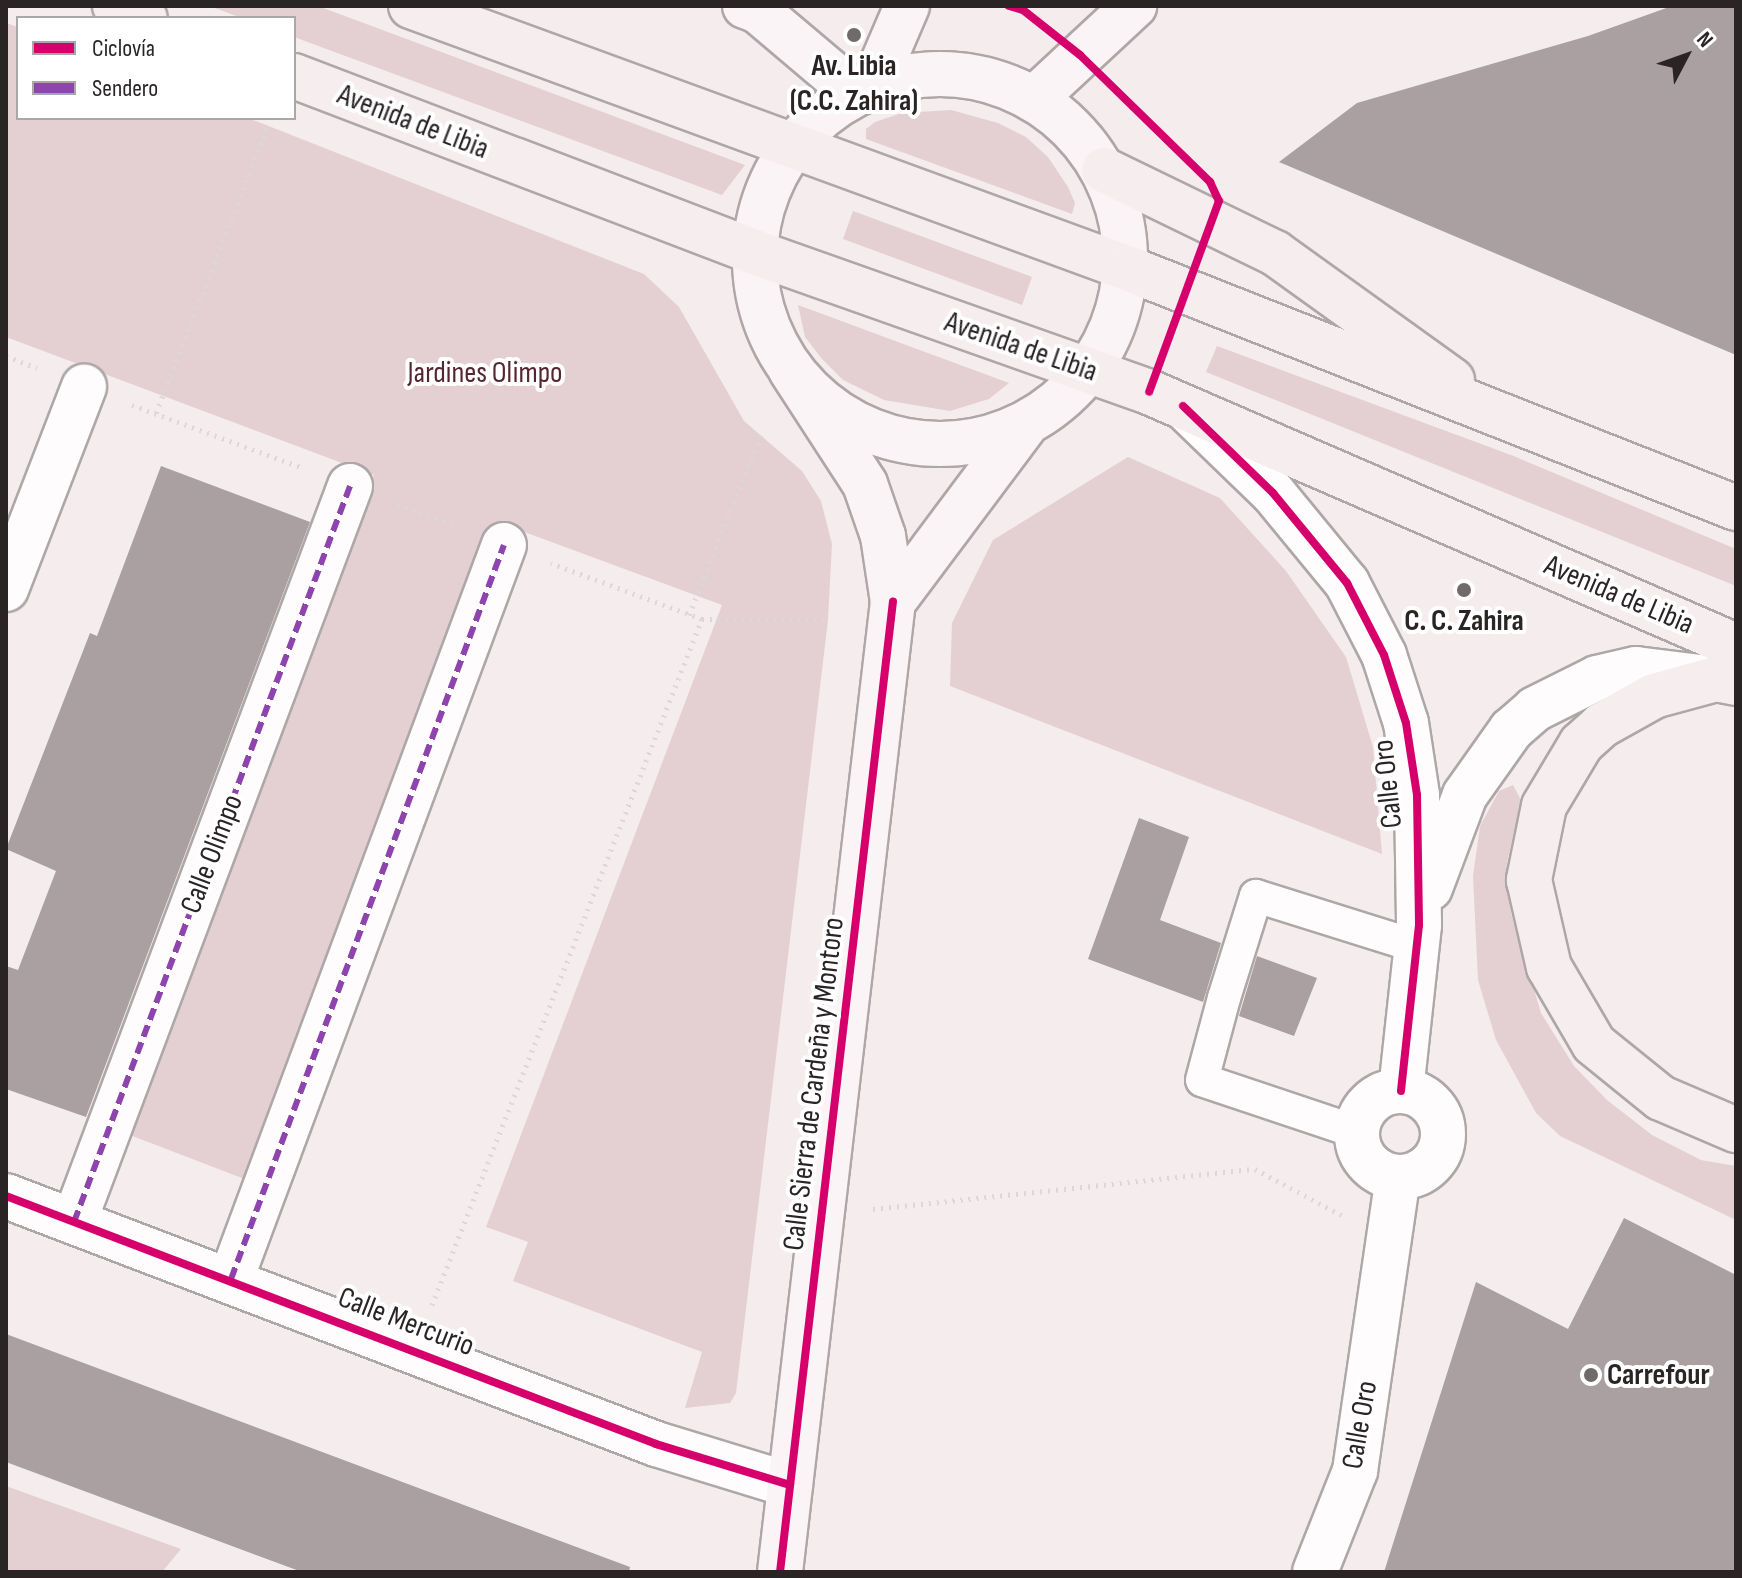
<!DOCTYPE html>
<meta charset="utf-8">
<style>
body{margin:0}
#map{position:relative;width:1742px;height:1578px;overflow:hidden;background:#f5eced;font-family:"Sofia Sans Condensed",sans-serif}
div>[style]{position:absolute}
[style*='--x']{left:calc(var(--x)*1px);top:calc(var(--y)*1px);width:calc(var(--w)*1px);rotate:calc(var(--a)*1deg)}
.green>*{inset:0;background:#e4d0d3}
.building>*{inset:0;background:#aa9fa1}
.path>*{height:5px;margin-top:-2.5px;transform-origin:0;background:repeating-linear-gradient(90deg,#dad8d8 0 2px,transparent 0 8px)}
.roads{filter:drop-shadow(2px 0 #aea7a8) drop-shadow(-2px 0 #aea7a8) drop-shadow(0 2px #aea7a8) drop-shadow(0 -2px #aea7a8)}
.lane>*{height:32px;margin:-16px;padding:0 16px;transform-origin:16px;border-radius:16px;background:#fefcfc}
.street>*{height:44px;margin:-22px;padding:0 22px;transform-origin:22px;border-radius:22px;background:#fefcfc}
.street>.ring{margin:-22px;padding:0;box-sizing:content-box;background:none;border:44px solid #fefcfc;border-radius:50%}
.secondary>*{height:44px;margin:-22px;padding:0 22px;transform-origin:22px;border-radius:22px;background:#faf4f6}
.secondary>.ring{margin:-22px;padding:0;box-sizing:content-box;background:none;border:44px solid #faf4f6;border-radius:50%}
.primary>*{height:44px;margin:-22px;padding:0 22px;transform-origin:22px;border-radius:22px;background:#f6edef}
.quiet>*{height:6px;margin-top:-3px;transform-origin:0;background:repeating-linear-gradient(90deg,#8e44ad 0 12px,transparent 0 18px)}
.cycleway>*{height:8px;margin:-4px;padding:0 4px;transform-origin:4px;border-radius:4px;background:#d6006c}
.dots>*{width:22px;height:22px;translate:-50% -50%;box-sizing:border-box;border:4px solid #fff;border-radius:50%}
span{translate:-50% -50%;white-space:nowrap;text-align:center;line-height:1.15;-webkit-text-stroke:8px #fff;paint-order:stroke}
.poi-label{font-size:30px;color:#2a2425;font-weight:700}
.left{translate:0 -50%;text-align:left}
.street-label{font-size:30px;color:#2a2425}
.park-label{font-size:30px;color:#562630}
.frame{position:absolute;inset:0;border:8px solid #2a2425;pointer-events:none}
.legend{position:absolute;left:16px;top:16px;width:280px;height:104px;box-sizing:border-box;background:#fff;border:2px solid #aaa7a8;margin:0;padding:10px 14px;list-style:none;font-size:24px;color:#2a2425}
.legend li{display:flex;align-items:center;gap:16px;height:40px}
.legend b{width:40px;border:2px solid #aaa7a8}
.north{position:absolute;left:1646px;top:16px;width:80px;height:80px;-webkit-text-stroke:6px #fff;paint-order:stroke;rotate:49deg;font-size:22px;font-weight:700;line-height:32px;text-align:center;color:#2a2425}
.north::after{content:'';display:block;margin:auto;width:28px;height:36px;background:#2a2425;clip-path:polygon(50% 0,100% 100%,50% 72%,0 100%)}
</style>
<div id="map">
<div class="green">
<div style="clip-path:polygon(209px 6px,318px 6px,745px 165px,722px 195px,294px 37px,294px 18px,242px 18px)"></div>
<div style="clip-path:polygon(6px 23px,18px 27px,18px 118px,248px 118px,644px 274px,679px 307px,744px 421px,802px 471px,821px 501px,832px 544px,828px 620px,736px 1393px,730px 1403px,685px 1408px,702px 1352px,513px 1281px,528px 1242px,486px 1227px,722px 605px,500px 523px,247px 1180px,122px 1132px,374px 475px,6px 337px)"></div>
<div style="clip-path:polygon(951px 110px,998px 123px,1026px 137px,1048px 157px,1068px 187px,1075px 203px,1072px 214px,866px 139px,866px 129px,875px 122px,902px 113px)"></div>
<div style="clip-path:polygon(853px 211px,1032px 277px,1022px 305px,843px 239px)"></div>
<div style="clip-path:polygon(798px 305px,1009px 383px,989px 399px,950px 411px,884px 400px,843px 380px,822px 359px,805px 337px)"></div>
<div style="clip-path:polygon(1217px 346px,1511px 455px,1736px 549px,1736px 586px,1206px 372px)"></div>
<div style="clip-path:polygon(1128px 457px,1220px 498px,1286px 571px,1346px 657px,1373px 747px,1382px 854px,950px 686px,952px 623px,993px 540px)"></div>
<div style="clip-path:polygon(1513px 785px,1521px 800px,1507px 863px,1511px 913px,1541px 1013px,1574px 1066px,1607px 1100px,1652px 1135px,1701px 1160px,1736px 1166px,1736px 1220px,1560px 1136px,1536px 1113px,1496px 1040px,1478px 980px,1473px 876px,1480px 826px,1499px 791px)"></div>
<div style="clip-path:polygon(6px 1486px,181px 1549px,162px 1572px,6px 1572px)"></div>
</div>
<div class="building">
<div style="clip-path:polygon(1672px 6px,1736px 6px,1736px 355px,1279px 162px,1357px 103px,1588px 36px)"></div>
<div style="clip-path:polygon(161px 466px,310px 522px,86px 1117px,6px 1089px,6px 966px,18px 970px,56px 871px,6px 849px,90px 633px,97px 636px)"></div>
<div style="clip-path:polygon(1139px 818px,1189px 837px,1160px 920px,1221px 943px,1203px 1002px,1088px 959px)"></div>
<div style="clip-path:polygon(1257px 956px,1317px 978px,1294px 1036px,1239px 1016px)"></div>
<div style="clip-path:polygon(1624px 1218px,1736px 1275px,1736px 1572px,1384px 1572px,1476px 1282px,1568px 1329px)"></div>
<div style="clip-path:polygon(6px 1334px,630px 1567px,629px 1572px,302px 1572px,6px 1462px)"></div>
</div>
<div class="path">
<div style="--x:6;--y:356;--w:33;--a:21"></div>
<div style="--x:132;--y:405;--w:182;--a:20.2"></div>
<div style="--x:156;--y:413;--w:308;--a:-68.7"></div>
<div style="--x:398;--y:504;--w:62;--a:20.8"></div>
<div style="--x:689;--y:615;--w:194;--a:-68.2"></div>
<div style="--x:702;--y:619;--w:126;--a:0.5"></div>
<div style="--x:873;--y:1209;--w:384;--a:-6"></div>
<div style="--x:1255;--y:1169;--w:98;--a:28.1"></div>
<div style="--x:432;--y:1305;--w:737;--a:-68.52"></div>
<div style="--x:702;--y:619;--w:161;--a:-159.7"></div>
</div>
<div class="roads">
<div class="lane">
<div style="--x:1357;--y:1132;--w:163;--a:-161.5"></div>
<div style="--x:1202;--y:1080;--w:85;--a:-75"></div>
<div style="--x:1224;--y:998;--w:107;--a:-72.6"></div>
<div style="--x:1256;--y:896;--w:168;--a:17.4"></div>
</div>
<div class="street">
<div style="--x:1187;--y:410;--w:120;--a:44"></div>
<div style="--x:1273;--y:493;--w:117;--a:50.6"></div>
<div style="--x:1347;--y:583;--w:81;--a:62.8"></div>
<div style="--x:1384;--y:655;--w:71;--a:72.1"></div>
<div style="--x:1406;--y:723;--w:73;--a:81.3"></div>
<div style="--x:1417;--y:795;--w:130;--a:89.1"></div>
<div style="--x:1419;--y:925;--w:167;--a:96.2"></div>
<div style="--x:6;--y:589;--w:217;--a:-68.9"></div>
<div style="--x:1430;--y:888;--w:99;--a:-69.4"></div>
<div style="--x:1465;--y:795;--w:80;--a:-54.7"></div>
<div style="--x:1511;--y:730;--w:32;--a:-41"></div>
<div style="--x:1535;--y:709;--w:69;--a:-26.6"></div>
<div style="--x:1597;--y:678;--w:40;--a:-13"></div>
<div style="--x:1636;--y:669;--w:81;--a:7.1"></div>
<div class="ring" style="left:1357px;top:1091px;width:42px;height:42px"></div>
<div style="--x:6;--y:1196;--w:696;--a:20.88"></div>
<div style="--x:656;--y:1444;--w:140;--a:17"></div>
<div style="--x:74;--y:1222;--w:786;--a:-69.44"></div>
<div style="--x:231;--y:1279;--w:783;--a:-69.6"></div>
<div style="--x:1315;--y:1572;--w:109;--a:-68.4"></div>
<div style="--x:1355;--y:1471;--w:297;--a:-81.7"></div>
</div>
<div class="secondary">
<div style="--x:745;--y:6;--w:14;--a:21"></div>
<div style="--x:758;--y:11;--w:126;--a:40.2"></div>
<div class="ring" style="left:755px;top:74px;width:326px;height:326px"></div>
<div style="--x:874;--y:83;--w:84;--a:-66.8"></div>
<div style="--x:1034;--y:99;--w:137;--a:-42.9"></div>
<div style="--x:893;--y:602;--w:219;--a:-53.2"></div>
<div style="--x:780;--y:1572;--w:977;--a:-83.36"></div>
<div style="--x:893;--y:602;--w:67;--a:-98.6"></div>
<div style="--x:883;--y:536;--w:55;--a:-109.1"></div>
<div style="--x:865;--y:484;--w:136;--a:-123"></div>
</div>
<div class="primary">
<div style="--x:115;--y:6;--w:32;--a:22"></div>
<div style="--x:411;--y:6;--w:762;--a:20.1"></div>
<div style="--x:1127;--y:268;--w:655;--a:21.51"></div>
<div style="--x:294;--y:76;--w:493;--a:20.9"></div>
<div style="--x:754;--y:252;--w:419;--a:19.5"></div>
<div style="--x:1149;--y:392;--w:640;--a:23.4"></div>
<div style="--x:1104;--y:170;--w:190;--a:25.9"></div>
<div style="--x:1275;--y:253;--w:218;--a:35.7"></div>
<div style="--x:1736;--y:683;--w:20;--a:-169"></div>
<div style="--x:1716;--y:679;--w:64;--a:164.7"></div>
<div style="--x:1654;--y:696;--w:60;--a:150.9"></div>
<div style="--x:1602;--y:725;--w:28;--a:138"></div>
<div style="--x:1581;--y:744;--w:72;--a:120.8"></div>
<div style="--x:1544;--y:806;--w:76;--a:101.5"></div>
<div style="--x:1529;--y:880;--w:89;--a:77.1"></div>
<div style="--x:1549;--y:967;--w:89;--a:59.7"></div>
<div style="--x:1594;--y:1044;--w:86;--a:38.9"></div>
<div style="--x:1661;--y:1098;--w:82;--a:23.1"></div>
</div>
</div>
<div class="quiet">
<div style="--x:74;--y:1222;--w:786;--a:-69.44"></div>
<div style="--x:231;--y:1279;--w:783;--a:-69.6"></div>
</div>
<div class="cycleway">
<div style="--x:1009;--y:6;--w:15;--a:16"></div>
<div style="--x:1023;--y:10;--w:73;--a:38.3"></div>
<div style="--x:1080;--y:55;--w:182;--a:44.3"></div>
<div style="--x:1210;--y:182;--w:21;--a:65"></div>
<div style="--x:1219;--y:201;--w:203;--a:110.1"></div>
<div style="--x:1183;--y:406;--w:125;--a:44"></div>
<div style="--x:1273;--y:493;--w:117;--a:50.6"></div>
<div style="--x:1347;--y:583;--w:81;--a:62.8"></div>
<div style="--x:1384;--y:655;--w:71;--a:72.1"></div>
<div style="--x:1406;--y:723;--w:73;--a:81.3"></div>
<div style="--x:1417;--y:795;--w:130;--a:89.1"></div>
<div style="--x:1419;--y:925;--w:167;--a:96.2"></div>
<div style="--x:6;--y:1196;--w:696;--a:20.88"></div>
<div style="--x:656;--y:1444;--w:140;--a:17"></div>
<div style="--x:780;--y:1572;--w:977;--a:-83.36"></div>
</div>
<div class="dots">
<div style="left:854px;top:35px;background:#716a6b"></div>
<div style="left:1464px;top:590px;background:#716a6b"></div>
<div style="left:1591px;top:1375px;background:#716a6b"></div>
</div>
<div class="poi-label">
<span style="left:854px;top:83px">Av. Libia<br>(C.C. Zahira)</span>
<span style="left:1464px;top:621px">C. C. Zahira</span>
<span class="left" style="left:1607px;top:1375px">Carrefour</span>
</div>
<div class="street-label">
<span style="left:413px;top:122px;rotate:21deg">Avenida de Libia</span>
<span style="left:1021px;top:347px;rotate:19deg">Avenida de Libia</span>
<span style="left:1619px;top:595px;rotate:23deg">Avenida de Libia</span>
<span style="left:1388px;top:784px;rotate:-96deg">Calle Oro</span>
<span style="left:212px;top:854px;rotate:-69deg">Calle Olimpo</span>
<span style="left:814px;top:1084px;rotate:-83deg">Calle Sierra de Cardeña y Montoro</span>
<span style="left:406px;top:1322px;rotate:21deg">Calle Mercurio</span>
<span style="left:1360px;top:1425px;rotate:-80deg">Calle Oro</span>
</div>
<div class="park-label">
<span style="left:485px;top:373px">Jardines Olimpo</span>
</div>
<div class="frame"></div>
<ul class="legend">
<li><b style="height:10px;background:#d6006c"></b>Ciclovía</li>
<li><b style="height:10px;background:#8e44ad"></b>Sendero</li>
</ul>
<div class="north">N</div>
</div>
